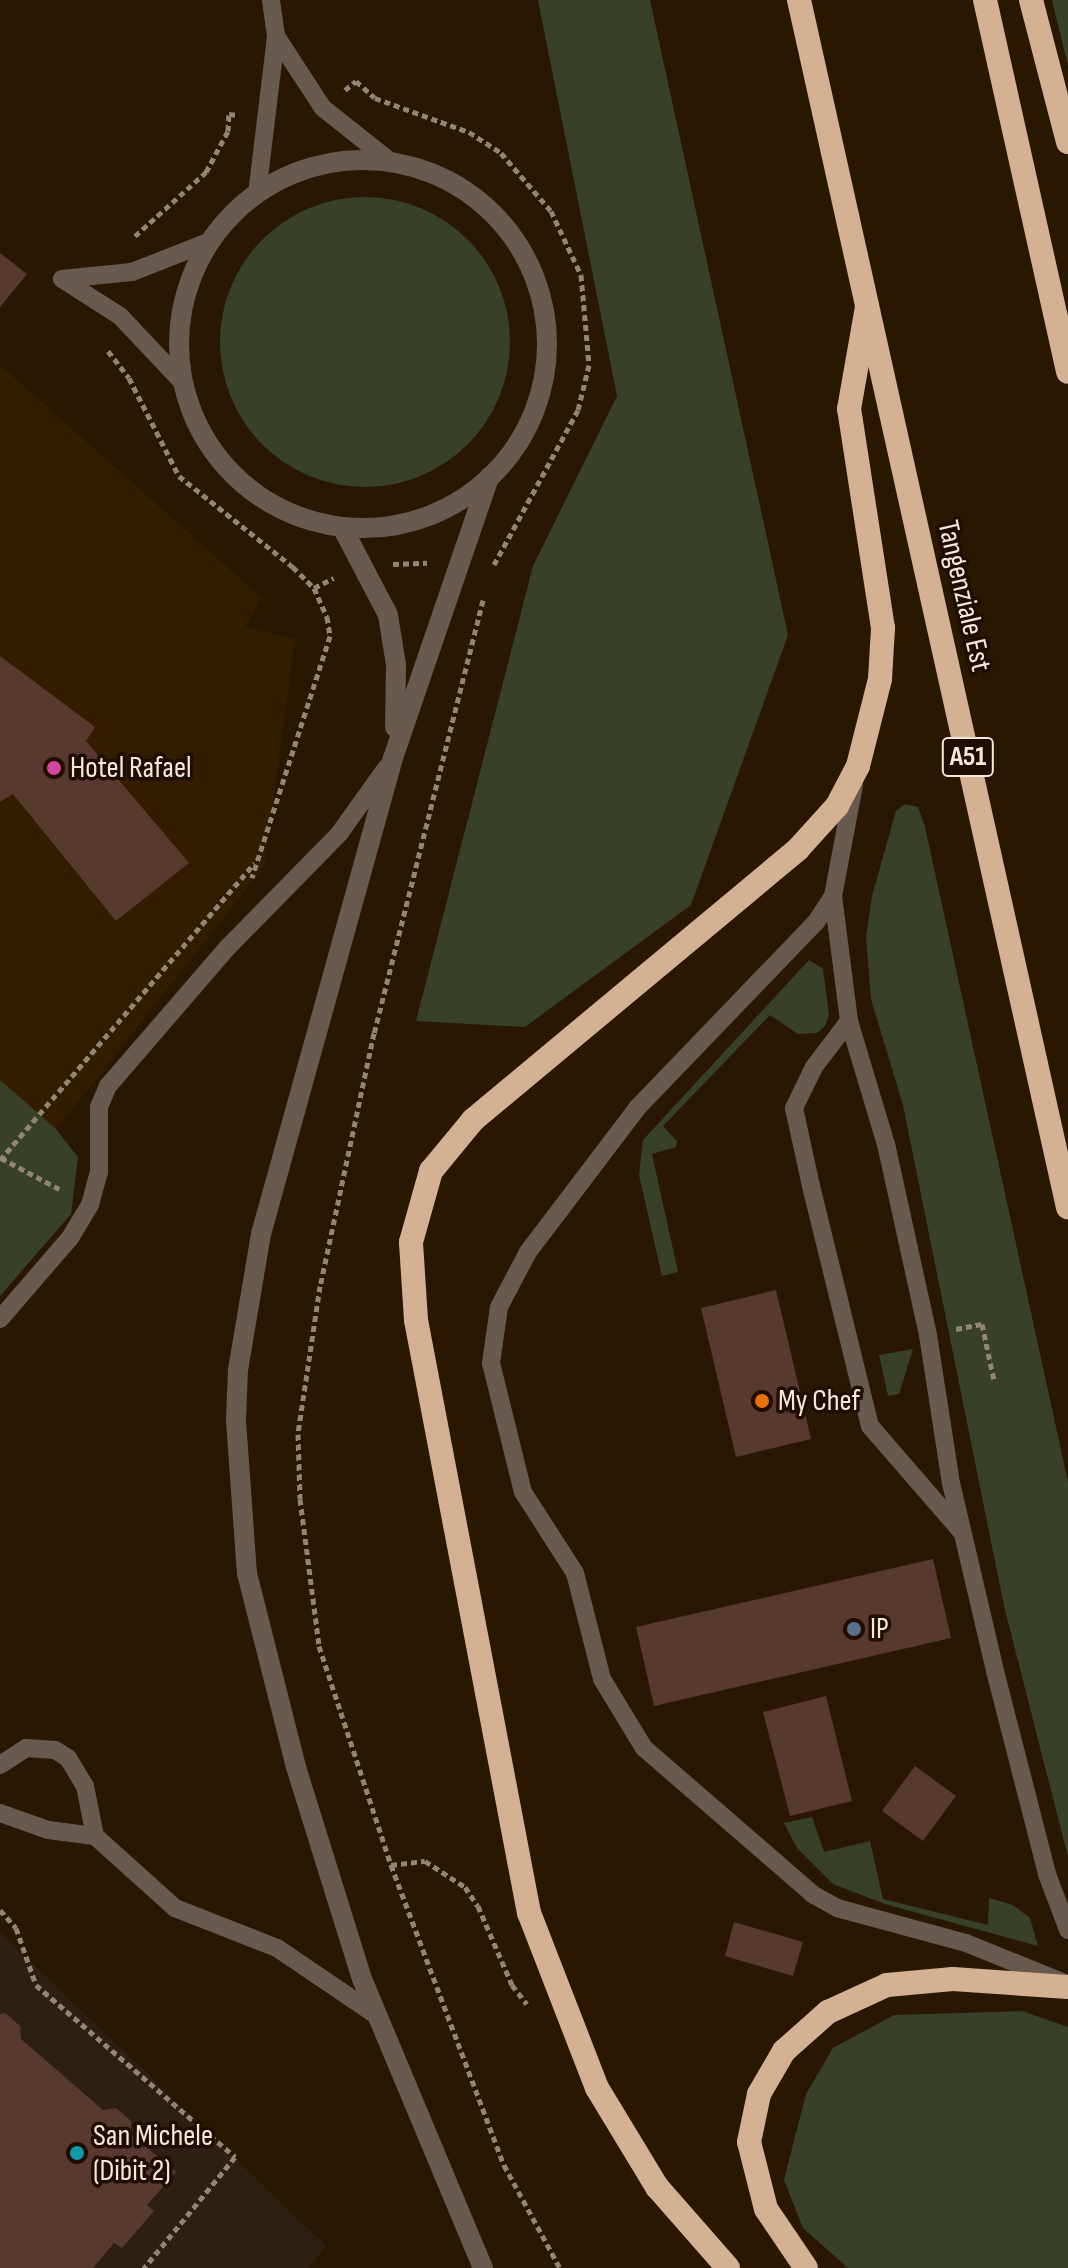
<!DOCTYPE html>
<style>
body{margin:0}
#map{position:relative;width:1068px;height:2268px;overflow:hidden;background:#2a1702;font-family:"Sofia Sans Condensed",sans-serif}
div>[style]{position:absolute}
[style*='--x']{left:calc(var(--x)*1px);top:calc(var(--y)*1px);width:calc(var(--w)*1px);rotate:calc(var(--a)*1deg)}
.built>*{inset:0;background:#341c00}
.medical>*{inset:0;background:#2d2013}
.green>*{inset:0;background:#384127}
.round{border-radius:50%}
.building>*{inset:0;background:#57392e}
.path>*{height:5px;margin-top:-2.5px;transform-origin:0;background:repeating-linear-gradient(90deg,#948473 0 6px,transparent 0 10px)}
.service>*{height:18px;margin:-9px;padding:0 9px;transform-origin:9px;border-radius:9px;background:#685a4e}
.minor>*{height:20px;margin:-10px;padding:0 10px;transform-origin:10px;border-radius:10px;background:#685a4e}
.minor>.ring{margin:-10px;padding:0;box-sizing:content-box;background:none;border:20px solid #685a4e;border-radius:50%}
.motorway>*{height:24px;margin:-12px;padding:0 12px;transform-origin:12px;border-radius:12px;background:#d4b193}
.dots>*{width:22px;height:22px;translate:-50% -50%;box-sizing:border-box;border:4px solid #200d00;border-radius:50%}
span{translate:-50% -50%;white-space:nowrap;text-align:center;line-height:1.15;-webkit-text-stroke:7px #200d00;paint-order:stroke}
.shield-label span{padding:2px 6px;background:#200d00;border:2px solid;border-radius:6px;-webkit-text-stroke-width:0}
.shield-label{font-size:28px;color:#f6e8db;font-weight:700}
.street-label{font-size:30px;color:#f6e8db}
.poi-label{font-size:30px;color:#f6e8db}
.left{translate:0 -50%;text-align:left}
</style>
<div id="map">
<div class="built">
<div style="clip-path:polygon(0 365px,262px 598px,245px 627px,295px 639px,264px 867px,51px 1136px,0 1095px)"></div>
</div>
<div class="medical">
<div style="clip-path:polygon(0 1932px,326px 2246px,308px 2268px,0 2268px)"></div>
</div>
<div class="green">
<div style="clip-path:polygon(538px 0,650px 0,788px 635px,691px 905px,525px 1027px,416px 1021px,533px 566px,617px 396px)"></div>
<div style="clip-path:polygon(1052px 0,1068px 0,1068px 66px)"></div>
<div class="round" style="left:220px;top:197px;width:290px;height:290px"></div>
<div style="clip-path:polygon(905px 804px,918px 807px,925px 827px,1068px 1482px,1068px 1857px,1004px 1606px,903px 1105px,871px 999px,866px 937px,872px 896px,896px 811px)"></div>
<div style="clip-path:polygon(809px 960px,823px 969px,829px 1015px,825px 1026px,817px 1033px,798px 1034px,770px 1015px,663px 1126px,677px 1141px,676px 1147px,652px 1154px,678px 1272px,662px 1276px,639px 1175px,643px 1140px)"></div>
<div style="clip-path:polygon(0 1080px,55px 1128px,78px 1157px,71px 1214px,0 1296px)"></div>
<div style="clip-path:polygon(913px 1349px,899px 1394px,888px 1396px,879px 1355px)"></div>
<div style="clip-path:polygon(812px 1817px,824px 1852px,870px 1841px,883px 1899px,988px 1925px,989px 1898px,1013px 1905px,1030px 1918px,1038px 1946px,885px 1904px,833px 1884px,797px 1848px,784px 1823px)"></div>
<div style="clip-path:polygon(1022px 2011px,1068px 2027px,1068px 2268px,848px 2268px,803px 2228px,784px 2180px,806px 2094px,833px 2048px,894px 2015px)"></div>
</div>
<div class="building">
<div style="clip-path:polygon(0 253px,27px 274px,0 307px)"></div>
<div style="clip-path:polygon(0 656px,95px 727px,86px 741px,189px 863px,116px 921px,13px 794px,0 802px)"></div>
<div style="clip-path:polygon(776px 1290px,811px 1439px,736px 1457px,701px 1308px)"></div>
<div style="clip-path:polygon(933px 1559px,951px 1638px,654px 1706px,636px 1627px)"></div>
<div style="clip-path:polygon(826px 1696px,852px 1801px,790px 1816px,763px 1712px)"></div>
<div style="clip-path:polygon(915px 1766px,956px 1796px,923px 1841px,882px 1811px)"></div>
<div style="clip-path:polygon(734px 1922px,803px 1942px,793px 1976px,725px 1956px)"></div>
<div style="clip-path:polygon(5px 2013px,20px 2026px,21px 2039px,103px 2110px,116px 2108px,131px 2121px,131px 2134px,176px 2172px,147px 2205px,154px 2211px,122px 2248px,114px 2243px,93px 2268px,0 2268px,0 2014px)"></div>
</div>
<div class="path">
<div style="--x:345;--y:90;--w:14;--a:-39"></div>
<div style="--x:356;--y:81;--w:25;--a:42"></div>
<div style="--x:375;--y:98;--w:100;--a:19.9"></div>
<div style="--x:469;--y:132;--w:38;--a:33"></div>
<div style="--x:501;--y:153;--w:77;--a:49.2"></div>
<div style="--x:551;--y:211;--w:71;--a:64.9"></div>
<div style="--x:581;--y:275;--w:90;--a:84.9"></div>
<div style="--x:589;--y:365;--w:46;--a:103.7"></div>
<div style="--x:578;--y:410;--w:176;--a:118.5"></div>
<div style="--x:135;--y:236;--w:96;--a:-42"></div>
<div style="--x:206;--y:172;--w:47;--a:-61.8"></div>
<div style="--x:228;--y:131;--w:17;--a:-87"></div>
<div style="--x:229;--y:114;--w:10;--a:6"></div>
<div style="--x:108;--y:351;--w:34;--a:52"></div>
<div style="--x:129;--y:378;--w:110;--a:63"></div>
<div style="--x:179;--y:476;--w:146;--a:38.6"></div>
<div style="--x:293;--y:567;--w:30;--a:45"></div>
<div style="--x:314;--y:588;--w:32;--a:66"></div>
<div style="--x:327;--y:617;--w:19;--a:81"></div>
<div style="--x:330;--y:636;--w:254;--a:107.9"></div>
<div style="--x:393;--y:564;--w:34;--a:-2"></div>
<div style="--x:314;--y:588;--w:22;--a:-27"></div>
<div style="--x:483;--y:600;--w:447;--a:104.1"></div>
<div style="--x:374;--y:1033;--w:259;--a:102"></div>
<div style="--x:320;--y:1286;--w:150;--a:98.5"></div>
<div style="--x:298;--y:1434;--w:65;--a:88.2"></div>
<div style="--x:300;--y:1499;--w:148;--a:82.6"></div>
<div style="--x:319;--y:1646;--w:231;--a:71.8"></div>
<div style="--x:391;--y:1865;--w:321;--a:69.4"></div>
<div style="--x:504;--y:2165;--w:117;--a:61.5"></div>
<div style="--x:1;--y:1158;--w:70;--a:28"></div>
<div style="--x:0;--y:1160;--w:391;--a:-49.4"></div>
<div style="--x:956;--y:1329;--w:26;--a:-11"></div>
<div style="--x:982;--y:1324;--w:57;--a:77.9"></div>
<div style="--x:391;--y:1865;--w:34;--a:-7"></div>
<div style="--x:425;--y:1861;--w:48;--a:33"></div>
<div style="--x:465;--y:1887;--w:23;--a:56"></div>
<div style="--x:478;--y:1906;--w:86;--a:66.7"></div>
<div style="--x:512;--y:1985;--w:24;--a:52"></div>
<div style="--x:0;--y:1910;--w:24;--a:48"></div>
<div style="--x:16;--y:1928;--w:60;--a:70.7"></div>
<div style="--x:36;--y:1985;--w:263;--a:40.8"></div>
<div style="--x:235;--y:2157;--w:144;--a:129.3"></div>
</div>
<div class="service">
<div style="--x:276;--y:36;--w:86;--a:56.9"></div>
<div style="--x:323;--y:108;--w:87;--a:38.5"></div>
<div style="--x:257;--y:194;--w:159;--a:-83.1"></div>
<div style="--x:276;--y:36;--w:36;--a:-98"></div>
<div style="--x:62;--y:279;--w:69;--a:32.5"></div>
<div style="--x:120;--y:316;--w:93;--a:46.7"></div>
<div style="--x:62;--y:279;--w:70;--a:-5.7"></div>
<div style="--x:132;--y:272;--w:85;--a:-21.4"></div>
<div style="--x:854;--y:785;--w:113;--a:100.7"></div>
<div style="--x:833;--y:896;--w:126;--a:82.7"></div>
<div style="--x:849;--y:1021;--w:128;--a:73.3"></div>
<div style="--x:886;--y:1144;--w:196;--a:77.6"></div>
<div style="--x:928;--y:1335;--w:150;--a:81.2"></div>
<div style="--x:951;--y:1483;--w:193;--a:76.8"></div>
<div style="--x:995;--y:1671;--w:210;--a:75.6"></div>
<div style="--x:1047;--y:1874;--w:60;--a:69.4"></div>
<div style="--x:833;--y:896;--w:31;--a:123"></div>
<div style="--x:816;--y:922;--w:257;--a:133.9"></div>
<div style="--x:638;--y:1107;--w:182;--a:127.2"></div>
<div style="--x:528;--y:1252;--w:62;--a:117.8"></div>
<div style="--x:499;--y:1307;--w:57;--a:98.1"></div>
<div style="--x:491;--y:1363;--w:133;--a:76.1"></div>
<div style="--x:523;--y:1492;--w:96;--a:57.3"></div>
<div style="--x:575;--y:1573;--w:109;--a:75.7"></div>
<div style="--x:602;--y:1679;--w:81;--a:58.7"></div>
<div style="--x:644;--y:1748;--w:225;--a:40.9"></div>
<div style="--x:814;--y:1895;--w:26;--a:29"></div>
<div style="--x:837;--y:1908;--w:134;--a:15.2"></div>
<div style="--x:966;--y:1943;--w:104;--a:22.1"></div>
<div style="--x:849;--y:1021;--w:58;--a:127.3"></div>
<div style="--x:814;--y:1067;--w:46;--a:116"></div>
<div style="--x:794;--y:1108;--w:80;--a:77.7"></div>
<div style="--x:811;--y:1186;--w:247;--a:76.2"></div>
<div style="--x:870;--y:1426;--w:139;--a:49.1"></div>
<div style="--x:0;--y:1319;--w:107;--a:-49.2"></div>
<div style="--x:70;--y:1238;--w:39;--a:-59"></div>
<div style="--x:90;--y:1205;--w:34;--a:-75"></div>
<div style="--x:99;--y:1172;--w:65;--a:-90"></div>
<div style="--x:99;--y:1107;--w:23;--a:-67"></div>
<div style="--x:108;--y:1086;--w:184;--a:-49.2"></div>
<div style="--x:228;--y:947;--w:158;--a:-45.5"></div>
<div style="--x:339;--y:834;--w:82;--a:-54.4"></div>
<div style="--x:0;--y:1765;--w:31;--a:-33"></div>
<div style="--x:26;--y:1748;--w:29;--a:4"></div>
<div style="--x:55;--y:1750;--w:15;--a:32"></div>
<div style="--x:68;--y:1758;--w:33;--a:59"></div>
<div style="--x:85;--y:1786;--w:51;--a:78.7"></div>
<div style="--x:0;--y:1813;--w:51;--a:19.5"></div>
<div style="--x:48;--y:1830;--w:47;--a:7.3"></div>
<div style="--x:95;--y:1836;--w:108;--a:42"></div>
<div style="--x:175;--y:1908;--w:110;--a:21.4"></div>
<div style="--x:277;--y:1948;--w:120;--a:34.1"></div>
</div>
<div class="minor">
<div class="ring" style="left:179px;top:160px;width:348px;height:348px"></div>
<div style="--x:342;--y:527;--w:99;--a:62.4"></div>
<div style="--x:388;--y:615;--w:51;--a:80.9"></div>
<div style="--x:396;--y:665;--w:62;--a:90.9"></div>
<div style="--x:483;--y:2268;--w:313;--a:-112.7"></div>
<div style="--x:362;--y:1979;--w:222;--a:-107.3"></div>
<div style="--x:296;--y:1767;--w:199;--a:-104.2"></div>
<div style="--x:247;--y:1574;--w:155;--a:-94.1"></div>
<div style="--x:236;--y:1419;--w:49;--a:-87.7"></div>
<div style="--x:238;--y:1370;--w:138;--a:-80.4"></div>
<div style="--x:261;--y:1234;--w:494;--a:-74.5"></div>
<div style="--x:393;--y:758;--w:297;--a:-71.1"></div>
</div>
<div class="motorway">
<div style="--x:799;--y:0;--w:1237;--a:77.44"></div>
<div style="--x:985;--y:0;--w:381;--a:77.4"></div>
<div style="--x:1031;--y:0;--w:147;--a:75.4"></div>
<div style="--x:728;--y:2268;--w:108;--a:-131.2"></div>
<div style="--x:657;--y:2187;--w:116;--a:-121.2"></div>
<div style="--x:597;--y:2088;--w:188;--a:-111.2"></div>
<div style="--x:529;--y:1913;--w:604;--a:-100.79"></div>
<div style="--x:416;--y:1320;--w:78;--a:-93.7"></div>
<div style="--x:411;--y:1242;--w:74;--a:-74.3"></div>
<div style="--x:431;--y:1171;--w:66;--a:-50.5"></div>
<div style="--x:473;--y:1120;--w:423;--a:-39.8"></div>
<div style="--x:798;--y:849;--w:58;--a:-47.8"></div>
<div style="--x:837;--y:806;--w:45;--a:-62.3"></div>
<div style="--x:858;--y:766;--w:90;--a:-75.8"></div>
<div style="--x:880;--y:679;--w:51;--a:-86.6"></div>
<div style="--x:883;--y:628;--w:222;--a:-98.8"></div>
<div style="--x:849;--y:409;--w:104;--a:-80"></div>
<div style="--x:806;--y:2268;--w:71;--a:-124.1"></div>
<div style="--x:766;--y:2209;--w:69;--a:-104.2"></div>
<div style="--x:749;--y:2142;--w:49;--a:-78.2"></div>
<div style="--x:759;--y:2094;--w:50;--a:-59.8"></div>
<div style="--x:784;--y:2051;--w:59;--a:-41.6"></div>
<div style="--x:828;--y:2012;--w:65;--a:-24.6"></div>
<div style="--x:887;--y:1985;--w:66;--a:-5.2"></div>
<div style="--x:953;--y:1979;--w:115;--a:4"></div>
</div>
<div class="dots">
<div style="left:54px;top:768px;background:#d1479c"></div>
<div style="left:762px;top:1401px;background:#e8710a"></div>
<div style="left:854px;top:1629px;background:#5c6f8a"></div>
<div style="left:77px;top:2153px;background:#0f9aa8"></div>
</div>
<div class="shield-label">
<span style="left:968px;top:757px">A51</span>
</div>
<div class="street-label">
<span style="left:964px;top:596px;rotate:77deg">Tangenziale Est</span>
</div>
<div class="poi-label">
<span class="left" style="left:70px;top:768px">Hotel Rafael</span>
<span class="left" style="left:778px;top:1401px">My Chef</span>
<span class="left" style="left:870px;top:1629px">IP</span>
<span class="left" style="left:93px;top:2153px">San Michele<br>(Dibit 2)</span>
</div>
</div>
